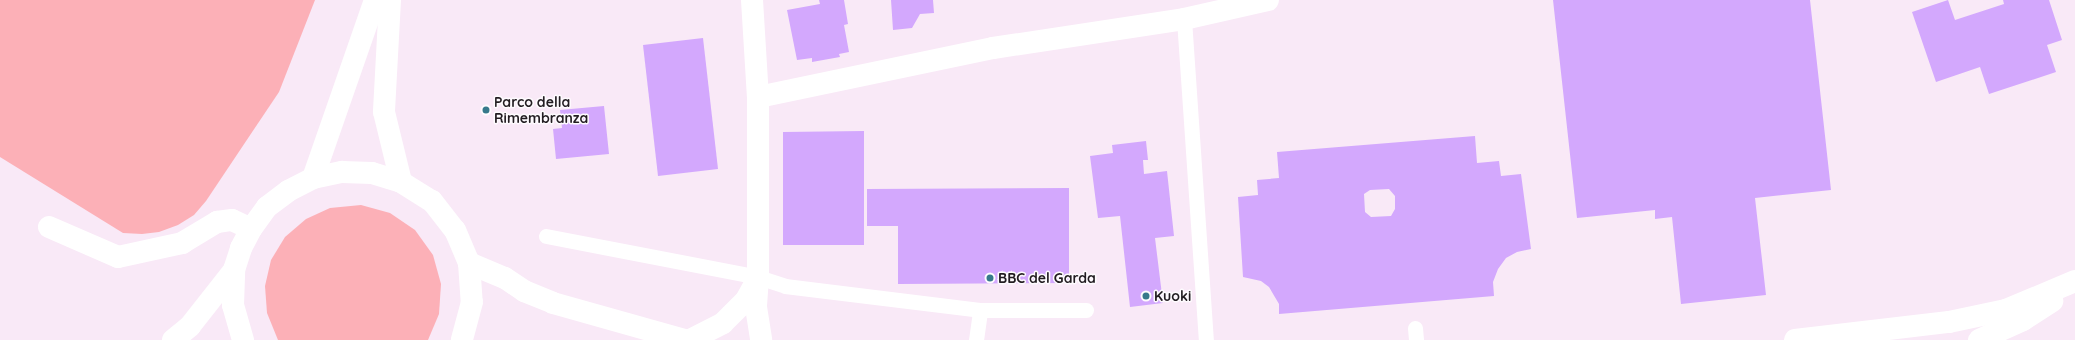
<!DOCTYPE html>
<style>
body{margin:0}
#map{position:relative;width:2075px;height:340px;overflow:hidden;background:#f9e9f7;font-family:Quicksand,sans-serif}
div>[style]{position:absolute}
[style*='--x']{left:calc(var(--x)*1px);top:calc(var(--y)*1px);width:calc(var(--w)*1px);rotate:calc(var(--a)*1deg)}
.green>*{inset:0;background:#fcb0b7}
.building>*{inset:0;background:#d3a8fd}
.service>*{height:15px;margin:-7.5px;padding:0 7.5px;transform-origin:7.5px;border-radius:7.5px;background:#fff}
.minor>*{height:22px;margin:-11px;padding:0 11px;transform-origin:11px;border-radius:11px;background:#fff}
.tertiary>*{height:22px;margin:-11px;padding:0 11px;transform-origin:11px;border-radius:11px;background:#fff}
.secondary>*{height:22px;margin:-11px;padding:0 11px;transform-origin:11px;border-radius:11px;background:#fff}
.dots>*{width:11px;height:11px;translate:-50% -50%;box-sizing:border-box;border:2px solid #fefbfe;border-radius:50%}
span{translate:-50% -50%;white-space:nowrap;text-align:center;line-height:1.15;-webkit-text-stroke:3px #fefbfe;paint-order:stroke}
.poi-label{font-size:14px;color:#231d22;font-weight:700}
.left{translate:0 -50%;text-align:left}
</style>
<div id="map">
<div class="green">
<div style="clip-path:polygon(0 0,315px 0,279px 92px,206px 201px,194px 215px,178px 225px,159px 232px,142px 234px,123px 233px,0 157px)"></div>
<div style="clip-path:polygon(361px 205px,390px 213px,415px 230px,433px 255px,441px 284px,439px 314px,428px 340px,278px 340px,267px 313px,265px 286px,271px 260px,285px 237px,306px 219px,330px 208px)"></div>
</div>
<div class="building">
<div style="clip-path:polygon(819px 0,844px 0,848px 24px,844px 25px,849px 52px,839px 54px,840px 57px,812px 62px,812px 58px,797px 60px,787px 10px,820px 4px)"></div>
<div style="clip-path:polygon(891px 0,933px 0,934px 13px,920px 14px,912px 28px,893px 30px)"></div>
<div style="clip-path:polygon(1553px 0,1810px 0,1831px 190px,1755px 198px,1766px 295px,1681px 304px,1672px 217px,1655px 219px,1655px 210px,1577px 218px)"></div>
<div style="clip-path:polygon(1948px 0,1955px 20px,2004px 4px,2003px 0,2049px 0,2062px 40px,2047px 45px,2056px 72px,1989px 94px,1980px 67px,1936px 82px,1912px 12px)"></div>
<div style="clip-path:polygon(703px 38px,718px 169px,658px 176px,643px 45px)"></div>
<div style="clip-path:polygon(604px 106px,609px 154px,556px 159px,553px 129px,562px 128px,560px 110px)"></div>
<div style="clip-path:polygon(864px 131px,864px 245px,783px 245px,783px 132px)"></div>
<div style="clip-path:polygon(evenodd,1475px 136px,1477px 163px,1499px 161px,1501px 176px,1521px 174px,1531px 249px,1517px 252px,1506px 258px,1498px 269px,1493px 282px,1494px 296px,1279px 314px,1279px 304px,1269px 287px,1261px 281px,1243px 277px,1238px 197px,1258px 195px,1257px 180px,1279px 178px,1277px 152px,1475px 136px,1389px 189px,1395px 196px,1395px 209px,1391px 216px,1371px 217px,1365px 212px,1364px 194px,1370px 190px,1389px 189px)"></div>
<div style="clip-path:polygon(1146px 141px,1148px 160px,1143px 160px,1144px 174px,1167px 171px,1174px 236px,1155px 238px,1163px 303px,1130px 307px,1120px 216px,1098px 218px,1090px 156px,1113px 153px,1112px 145px)"></div>
<div style="clip-path:polygon(1069px 188px,1069px 283px,898px 284px,898px 226px,867px 226px,867px 189px)"></div>
</div>
<div class="service">
<div style="--x:1184;--y:19;--w:322;--a:86.1"></div>
<div style="--x:546;--y:236;--w:216;--a:10.9"></div>
<div style="--x:758;--y:277;--w:28;--a:18"></div>
<div style="--x:785;--y:286;--w:196;--a:7"></div>
<div style="--x:980;--y:310;--w:106;--a:0"></div>
<div style="--x:1415;--y:328;--w:12;--a:85"></div>
<div style="--x:976;--y:340;--w:30;--a:-82"></div>
</div>
<div class="minor">
<div style="--x:752;--y:0;--w:97;--a:86.5"></div>
<div style="--x:758;--y:97;--w:180;--a:90"></div>
<div style="--x:758;--y:277;--w:30;--a:94"></div>
<div style="--x:756;--y:307;--w:33;--a:81"></div>
<div style="--x:758;--y:97;--w:240;--a:-11.8"></div>
<div style="--x:993;--y:48;--w:193;--a:-8.6"></div>
<div style="--x:1184;--y:19;--w:86;--a:-12.7"></div>
<div style="--x:49;--y:227;--w:75;--a:23.5"></div>
<div style="--x:118;--y:257;--w:66;--a:-12.3"></div>
<div style="--x:182;--y:243;--w:41;--a:-31"></div>
<div style="--x:217;--y:222;--w:15;--a:-8"></div>
<div style="--x:232;--y:220;--w:21;--a:25"></div>
<div style="--x:690;--y:340;--w:37;--a:-27"></div>
<div style="--x:723;--y:323;--w:33;--a:-45"></div>
<div style="--x:746;--y:300;--w:23;--a:-61"></div>
</div>
<div class="tertiary">
<div style="--x:173;--y:340;--w:22;--a:-39"></div>
<div style="--x:190;--y:326;--w:71;--a:-51.8"></div>
<div style="--x:1795;--y:340;--w:155;--a:-6.7"></div>
<div style="--x:1949;--y:322;--w:58;--a:-11.9"></div>
<div style="--x:2006;--y:310;--w:75;--a:-22.8"></div>
<div style="--x:1979;--y:340;--w:48;--a:-24.4"></div>
<div style="--x:2023;--y:320;--w:35;--a:-33"></div>
</div>
<div class="secondary">
<div style="--x:390;--y:0;--w:112;--a:93.1"></div>
<div style="--x:384;--y:112;--w:72;--a:76.3"></div>
<div style="--x:313;--y:178;--w:188;--a:-70.8"></div>
<div style="--x:469;--y:263;--w:39;--a:23"></div>
<div style="--x:505;--y:278;--w:23;--a:34"></div>
<div style="--x:524;--y:291;--w:31;--a:22"></div>
<div style="--x:553;--y:303;--w:137;--a:15.7"></div>
<div style="--x:243;--y:340;--w:36;--a:-106"></div>
<div style="--x:233;--y:305;--w:35;--a:-88"></div>
<div style="--x:234;--y:270;--w:23;--a:-72"></div>
<div style="--x:241;--y:248;--w:21;--a:-62"></div>
<div style="--x:251;--y:229;--w:27;--a:-54"></div>
<div style="--x:267;--y:207;--w:26;--a:-37"></div>
<div style="--x:288;--y:191;--w:28;--a:-27"></div>
<div style="--x:313;--y:178;--w:30;--a:-12"></div>
<div style="--x:342;--y:172;--w:30;--a:2"></div>
<div style="--x:372;--y:173;--w:30;--a:17"></div>
<div style="--x:401;--y:182;--w:36;--a:32"></div>
<div style="--x:432;--y:201;--w:37;--a:52"></div>
<div style="--x:455;--y:230;--w:36;--a:67"></div>
<div style="--x:469;--y:263;--w:39;--a:86"></div>
<div style="--x:472;--y:302;--w:39;--a:105"></div>
</div>
<div class="dots">
<div style="left:486px;top:110px;background:#37798b"></div>
<div style="left:990px;top:278px;background:#37798b"></div>
<div style="left:1146px;top:296px;background:#37798b"></div>
</div>
<div class="poi-label">
<span class="left" style="left:494px;top:110px">Parco della<br>Rimembranza</span>
<span class="left" style="left:998px;top:278px">BBC del Garda</span>
<span class="left" style="left:1154px;top:296px">Kuoki</span>
</div>
</div>
